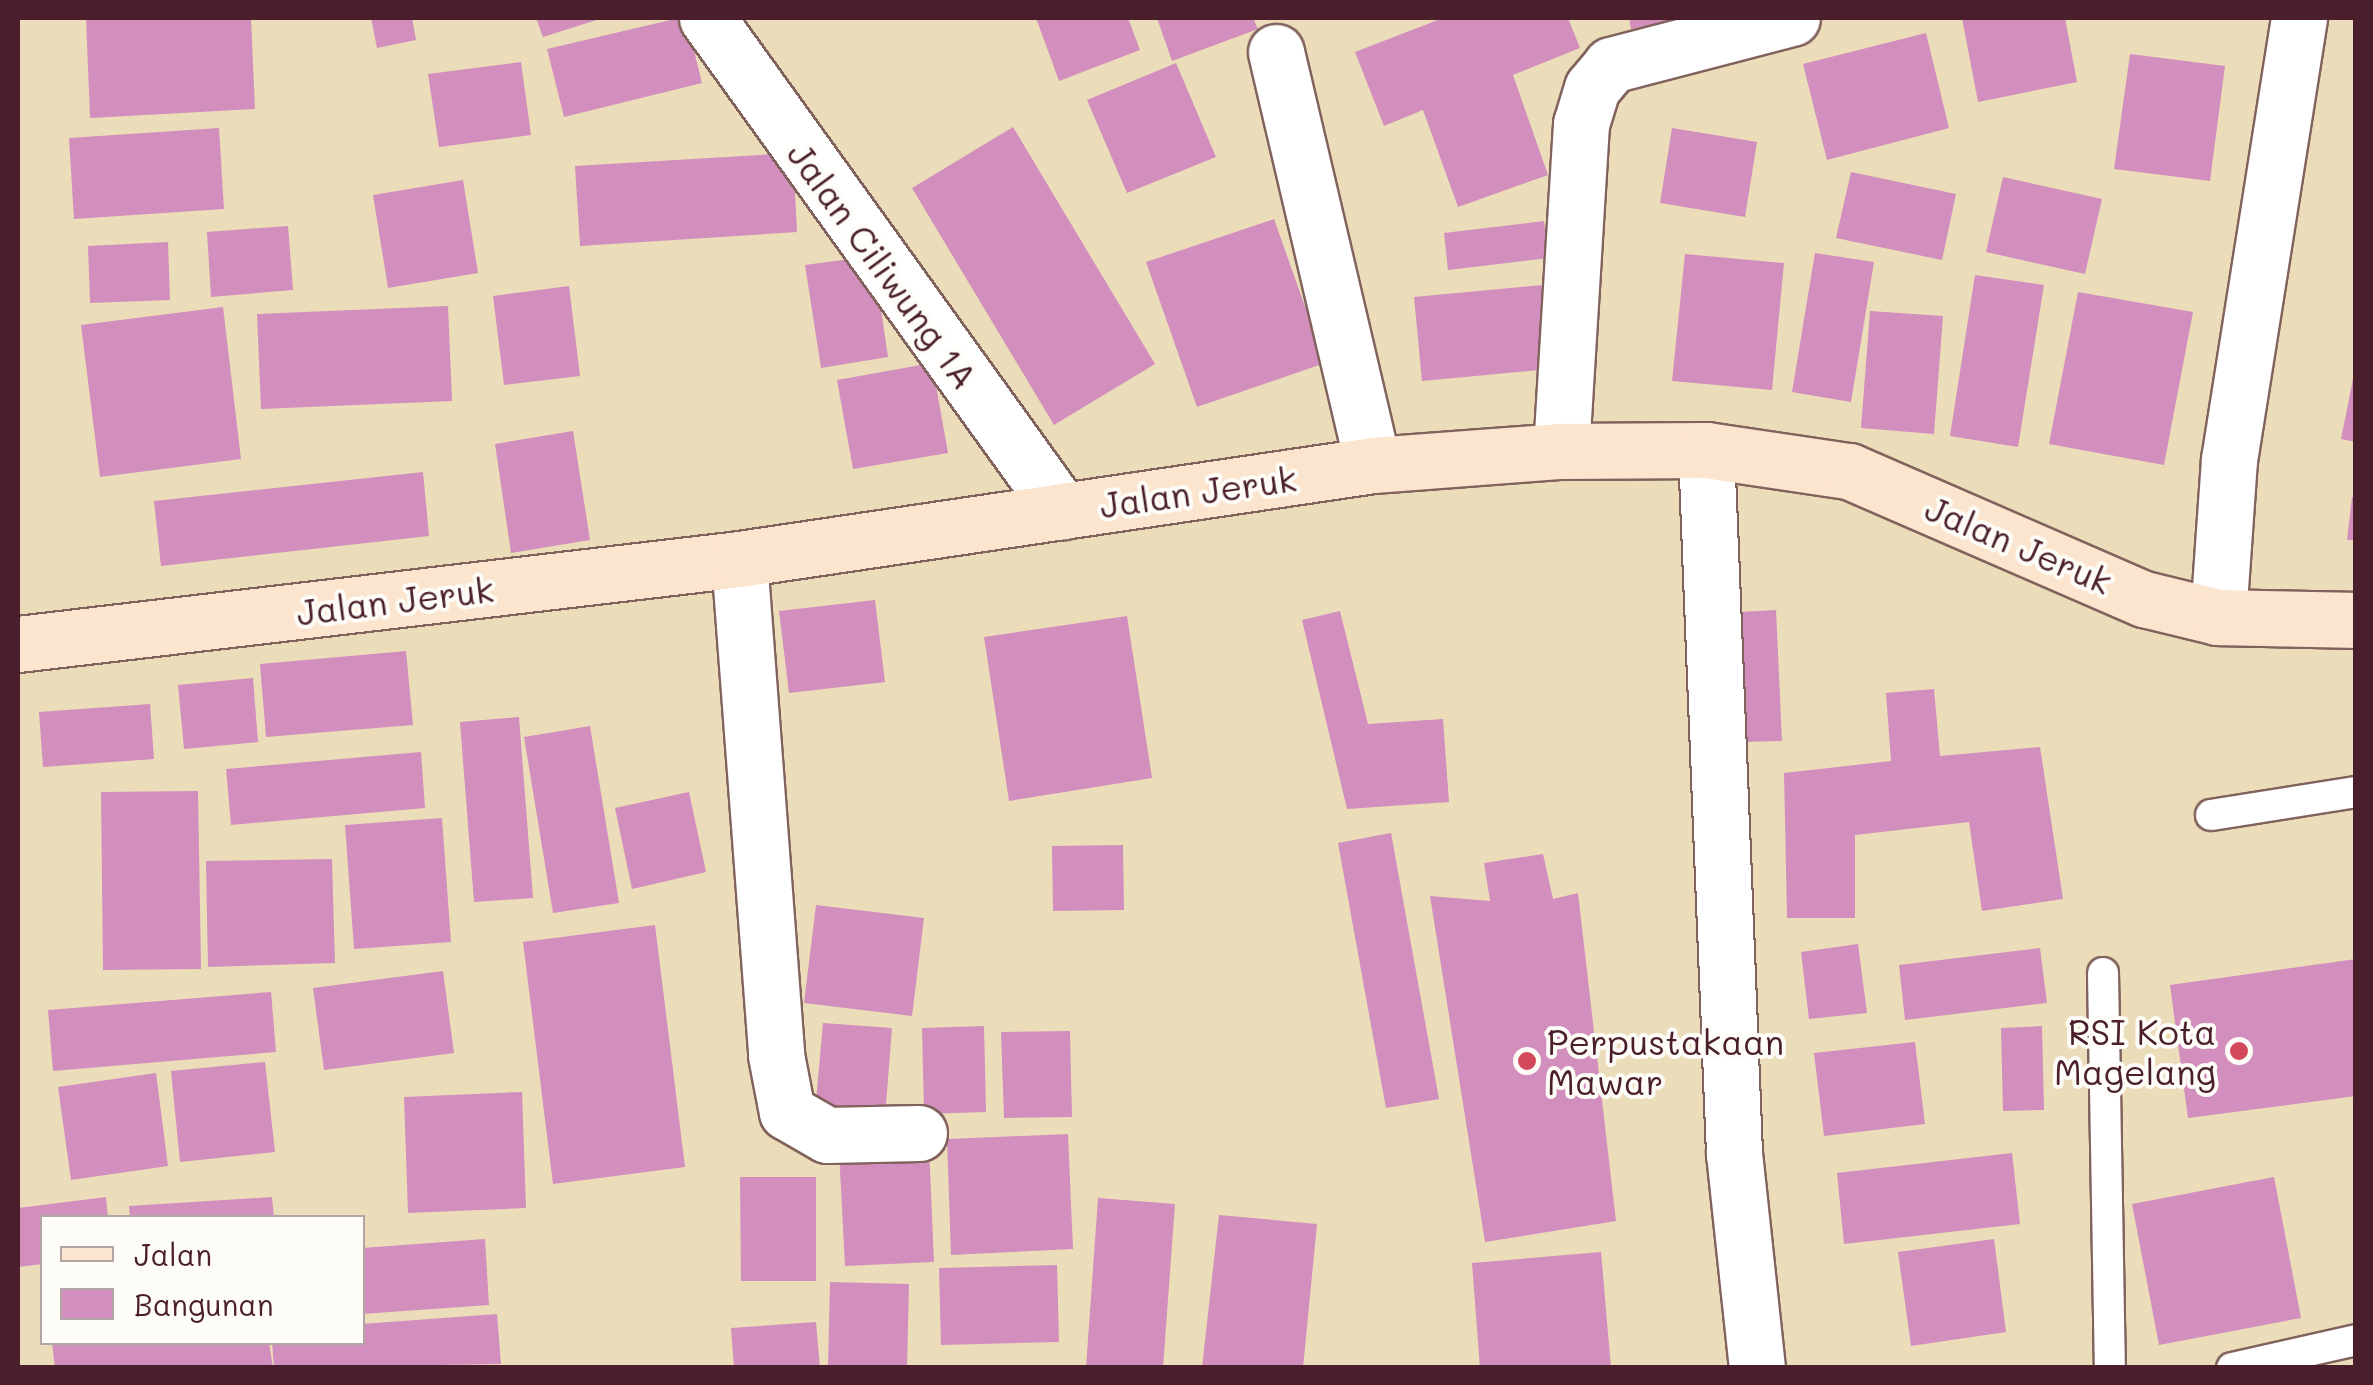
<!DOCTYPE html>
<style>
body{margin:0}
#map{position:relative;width:2373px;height:1385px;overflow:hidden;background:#ebddb9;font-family:Mali,sans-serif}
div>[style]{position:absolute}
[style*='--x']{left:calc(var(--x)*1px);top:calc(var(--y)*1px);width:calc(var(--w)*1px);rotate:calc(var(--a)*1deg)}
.building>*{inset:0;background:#d28ebd}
.roads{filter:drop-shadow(2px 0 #82625d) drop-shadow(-2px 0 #82625d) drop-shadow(0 2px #82625d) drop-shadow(0 -2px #82625d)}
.service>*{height:30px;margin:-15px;padding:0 15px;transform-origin:15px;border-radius:15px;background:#fff}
.minor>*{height:55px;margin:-27.5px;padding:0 27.5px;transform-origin:27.5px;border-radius:27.5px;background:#fff}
.secondary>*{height:55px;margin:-27.5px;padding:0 27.5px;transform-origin:27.5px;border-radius:27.5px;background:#fce5cf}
.dots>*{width:28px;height:28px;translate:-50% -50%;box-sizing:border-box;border:5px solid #fdfcf7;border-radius:50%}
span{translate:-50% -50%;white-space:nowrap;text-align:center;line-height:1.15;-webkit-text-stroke:8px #fdfcf7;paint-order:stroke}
.street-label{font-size:35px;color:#4a1f2b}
.poi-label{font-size:35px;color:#4a1f2b}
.right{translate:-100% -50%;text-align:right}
.left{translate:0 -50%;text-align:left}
.frame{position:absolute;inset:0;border:20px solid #4a1f2b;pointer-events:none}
.legend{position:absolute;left:40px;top:1215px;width:325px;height:130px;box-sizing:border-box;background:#fdfcf7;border:2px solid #b5a4a5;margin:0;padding:12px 18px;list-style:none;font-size:30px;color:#4a1f2b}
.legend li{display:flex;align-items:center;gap:20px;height:50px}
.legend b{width:50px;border:2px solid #b5a4a5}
</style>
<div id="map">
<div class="building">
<div style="clip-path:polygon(86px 18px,251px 18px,255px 109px,90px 118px)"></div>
<div style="clip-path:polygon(371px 18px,412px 18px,416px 40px,377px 48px)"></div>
<div style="clip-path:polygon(536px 18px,603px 18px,543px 37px)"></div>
<div style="clip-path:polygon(679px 18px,686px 18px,702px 83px,564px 117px,547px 49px)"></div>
<div style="clip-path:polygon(1036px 18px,1128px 18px,1140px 50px,1059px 81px)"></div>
<div style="clip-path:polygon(1157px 18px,1253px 18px,1258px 29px,1172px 61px)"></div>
<div style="clip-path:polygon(1443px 18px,1568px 18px,1580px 48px,1513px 75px,1548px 175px,1458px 207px,1423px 110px,1384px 126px,1355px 52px)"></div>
<div style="clip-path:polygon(1629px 18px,1689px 18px,1689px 20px,1631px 29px)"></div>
<div style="clip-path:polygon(1962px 18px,2065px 18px,2077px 82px,1978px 102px)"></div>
<div style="clip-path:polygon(1926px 33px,1949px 128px,1827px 160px,1803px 64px)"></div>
<div style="clip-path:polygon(2130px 54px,2225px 66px,2210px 181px,2114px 169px)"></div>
<div style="clip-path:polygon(521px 62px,531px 135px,439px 147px,428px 74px)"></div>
<div style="clip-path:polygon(1176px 63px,1216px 157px,1127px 193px,1087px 100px)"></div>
<div style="clip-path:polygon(1013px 127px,1155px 364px,1054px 425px,912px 188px)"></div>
<div style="clip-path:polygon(219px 128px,224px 209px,74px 219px,69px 138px)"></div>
<div style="clip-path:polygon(1672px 128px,1757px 142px,1745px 217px,1660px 203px)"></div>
<div style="clip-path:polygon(793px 153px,797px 232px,580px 246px,575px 166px)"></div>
<div style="clip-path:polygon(1851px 172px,1956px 194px,1942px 260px,1836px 238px)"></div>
<div style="clip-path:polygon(2003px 177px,2102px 199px,2085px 274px,1986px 252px)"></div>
<div style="clip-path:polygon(463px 180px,478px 273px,388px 288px,373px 195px)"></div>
<div style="clip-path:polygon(1274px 219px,1325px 363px,1197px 407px,1146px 262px)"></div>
<div style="clip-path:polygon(1544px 221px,1548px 258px,1448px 270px,1444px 233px)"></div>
<div style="clip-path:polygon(288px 226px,293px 290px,211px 297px,207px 232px)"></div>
<div style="clip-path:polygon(168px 242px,170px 300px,90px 303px,88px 246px)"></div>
<div style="clip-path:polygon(1815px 253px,1874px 262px,1851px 402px,1792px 392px)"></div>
<div style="clip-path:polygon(1685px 254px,1784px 263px,1772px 390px,1672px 381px)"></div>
<div style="clip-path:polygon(873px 256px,888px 357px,821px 368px,805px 265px)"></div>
<div style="clip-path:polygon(1975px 275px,2044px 285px,2018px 447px,1950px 436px)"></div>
<div style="clip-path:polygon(1553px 284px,1561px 368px,1422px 381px,1414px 297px)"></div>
<div style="clip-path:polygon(569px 286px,580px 376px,504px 385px,493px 296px)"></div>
<div style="clip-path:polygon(2078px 292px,2193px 312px,2164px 465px,2049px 444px)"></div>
<div style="clip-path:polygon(448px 306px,452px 401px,261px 409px,257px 314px)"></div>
<div style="clip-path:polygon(223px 307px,241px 459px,100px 477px,81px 325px)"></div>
<div style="clip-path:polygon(1870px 311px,1943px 316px,1934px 434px,1861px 428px)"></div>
<div style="clip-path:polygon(932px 363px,948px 453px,853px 469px,837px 380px)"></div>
<div style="clip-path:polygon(2356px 364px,2356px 442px,2341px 439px)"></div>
<div style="clip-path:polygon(573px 431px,590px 540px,511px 553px,495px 444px)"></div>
<div style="clip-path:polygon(423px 472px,429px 536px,161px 566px,154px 501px)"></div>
<div style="clip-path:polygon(2352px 497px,2356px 497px,2356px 540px,2347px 540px)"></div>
<div style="clip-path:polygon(875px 600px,885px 682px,789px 693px,779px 611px)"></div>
<div style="clip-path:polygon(1776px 610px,1782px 741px,1743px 742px,1738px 612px)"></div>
<div style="clip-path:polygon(1340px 611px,1368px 724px,1443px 719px,1449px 802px,1347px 809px,1302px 620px)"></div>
<div style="clip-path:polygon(1127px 616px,1152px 778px,1009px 801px,984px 637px)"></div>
<div style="clip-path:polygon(406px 651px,413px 725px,266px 737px,260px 664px)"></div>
<div style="clip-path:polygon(253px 678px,258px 742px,184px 749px,178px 685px)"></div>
<div style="clip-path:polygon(1934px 689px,1940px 756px,2040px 747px,2063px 899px,1982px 911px,1969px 822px,1855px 835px,1855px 918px,1787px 918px,1784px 773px,1891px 761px,1886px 693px)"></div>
<div style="clip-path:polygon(150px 704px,154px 759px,43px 767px,39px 712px)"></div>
<div style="clip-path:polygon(519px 717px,533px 898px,474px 902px,460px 722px)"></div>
<div style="clip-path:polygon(590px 726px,619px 903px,553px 913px,524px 737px)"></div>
<div style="clip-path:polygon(421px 752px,425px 808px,231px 825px,226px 769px)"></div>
<div style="clip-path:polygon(198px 791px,201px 969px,103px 970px,101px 792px)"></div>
<div style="clip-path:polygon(689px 792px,706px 872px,632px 889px,615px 808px)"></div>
<div style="clip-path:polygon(442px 818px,451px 942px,354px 949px,345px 825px)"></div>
<div style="clip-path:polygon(1391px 833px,1439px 1099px,1386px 1108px,1338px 843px)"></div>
<div style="clip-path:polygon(1123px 845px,1124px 910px,1053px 911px,1052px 846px)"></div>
<div style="clip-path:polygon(1543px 854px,1553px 899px,1578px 893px,1616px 1221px,1485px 1242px,1430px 896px,1490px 901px,1484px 863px)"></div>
<div style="clip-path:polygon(332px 859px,335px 963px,208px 967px,206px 861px)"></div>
<div style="clip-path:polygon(816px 905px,924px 918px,912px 1016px,804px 1003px)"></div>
<div style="clip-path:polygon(655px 925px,685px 1167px,553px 1184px,523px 942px)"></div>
<div style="clip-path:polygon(1858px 944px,1867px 1013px,1809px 1019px,1801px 952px)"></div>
<div style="clip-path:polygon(2040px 948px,2047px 1003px,1905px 1020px,1899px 965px)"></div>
<div style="clip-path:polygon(2356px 959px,2356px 1096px,2188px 1118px,2170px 985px)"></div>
<div style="clip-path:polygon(443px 971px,454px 1053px,324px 1070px,313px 988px)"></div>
<div style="clip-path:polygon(271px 992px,276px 1052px,53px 1071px,48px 1010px)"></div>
<div style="clip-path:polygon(823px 1023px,892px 1028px,885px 1117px,815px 1112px)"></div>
<div style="clip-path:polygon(984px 1026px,986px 1112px,924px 1114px,922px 1028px)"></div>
<div style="clip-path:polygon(2042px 1026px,2044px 1110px,2003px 1111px,2001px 1028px)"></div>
<div style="clip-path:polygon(1070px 1031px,1072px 1117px,1004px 1118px,1001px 1032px)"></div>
<div style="clip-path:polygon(1915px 1042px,1925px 1124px,1824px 1136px,1814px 1053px)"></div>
<div style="clip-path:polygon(265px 1062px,275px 1152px,180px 1162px,171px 1071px)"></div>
<div style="clip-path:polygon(156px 1073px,168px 1166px,71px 1180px,58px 1087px)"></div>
<div style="clip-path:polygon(522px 1092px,526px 1208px,408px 1213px,404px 1097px)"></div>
<div style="clip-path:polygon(1068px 1134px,1073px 1249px,951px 1255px,947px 1139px)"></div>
<div style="clip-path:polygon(929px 1146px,934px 1262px,845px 1266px,839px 1151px)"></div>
<div style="clip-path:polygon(2012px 1153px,2020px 1224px,1844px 1244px,1837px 1173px)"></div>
<div style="clip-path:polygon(740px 1177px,816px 1177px,816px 1281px,741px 1281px)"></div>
<div style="clip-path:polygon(2274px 1177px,2301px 1318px,2159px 1345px,2132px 1204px)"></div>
<div style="clip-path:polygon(106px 1197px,108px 1218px,42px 1218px,42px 1264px,18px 1267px,18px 1208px)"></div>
<div style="clip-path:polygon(272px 1197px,274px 1218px,130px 1218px,129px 1206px)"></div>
<div style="clip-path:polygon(1098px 1198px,1175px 1204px,1163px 1368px,1086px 1368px)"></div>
<div style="clip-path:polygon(1219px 1215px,1317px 1224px,1303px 1368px,1202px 1368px)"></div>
<div style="clip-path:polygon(485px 1239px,489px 1305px,362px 1314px,362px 1248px)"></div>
<div style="clip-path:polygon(1994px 1239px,2006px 1332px,1911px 1346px,1898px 1252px)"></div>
<div style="clip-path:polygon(1601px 1252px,1611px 1368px,1480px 1368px,1472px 1263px)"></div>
<div style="clip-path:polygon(1057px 1265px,1059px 1342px,941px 1345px,939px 1268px)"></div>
<div style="clip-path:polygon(830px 1282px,909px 1284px,907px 1368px,828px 1368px)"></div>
<div style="clip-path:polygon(497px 1314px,501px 1364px,274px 1368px,272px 1342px,362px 1342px,362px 1324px)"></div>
<div style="clip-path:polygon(816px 1322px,820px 1368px,734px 1368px,731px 1328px)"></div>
<div style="clip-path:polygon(52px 1342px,269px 1342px,273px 1368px,55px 1368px)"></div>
</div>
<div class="roads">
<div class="service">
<div style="--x:2211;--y:815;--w:147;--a:-9"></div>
<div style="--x:2103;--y:973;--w:395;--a:89"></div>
<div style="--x:2232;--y:1368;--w:127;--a:-12.7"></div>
</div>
<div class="minor">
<div style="--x:707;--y:18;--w:608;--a:54.24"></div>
<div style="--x:1276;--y:52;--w:424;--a:76.8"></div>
<div style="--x:1706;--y:450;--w:704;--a:87.72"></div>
<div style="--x:1734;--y:1153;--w:216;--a:83.9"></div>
<div style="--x:1561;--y:451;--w:328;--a:-86.5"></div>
<div style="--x:1581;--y:124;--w:38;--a:-73"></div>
<div style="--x:1592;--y:88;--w:30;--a:-50"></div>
<div style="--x:1611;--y:65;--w:187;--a:-14.6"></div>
<div style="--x:739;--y:559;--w:497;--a:85.7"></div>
<div style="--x:776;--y:1055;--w:58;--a:79.1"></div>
<div style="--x:787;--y:1112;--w:46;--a:29.9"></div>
<div style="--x:827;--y:1135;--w:92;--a:-1.2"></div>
<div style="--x:2218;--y:617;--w:157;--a:-86"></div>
<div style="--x:2229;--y:460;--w:448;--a:-81"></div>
</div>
<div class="secondary">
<div style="--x:18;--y:644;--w:726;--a:-6.72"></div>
<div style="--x:739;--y:559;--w:641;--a:-8.43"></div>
<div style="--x:1373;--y:465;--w:189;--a:-4.3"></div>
<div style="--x:1561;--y:451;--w:145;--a:-0.4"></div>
<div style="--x:1706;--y:450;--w:145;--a:8.4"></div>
<div style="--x:1849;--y:471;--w:322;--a:23.5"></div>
<div style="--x:2144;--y:599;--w:76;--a:13.7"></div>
<div style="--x:2218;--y:617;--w:138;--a:1.2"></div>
</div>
</div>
<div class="dots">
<div style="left:2239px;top:1051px;background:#d1495b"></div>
<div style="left:1527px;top:1061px;background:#d1495b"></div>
</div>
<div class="street-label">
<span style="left:883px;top:265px;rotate:54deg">Jalan Ciliwung 1A</span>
<span style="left:1198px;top:491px;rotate:-8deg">Jalan Jeruk</span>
<span style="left:2019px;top:544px;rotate:23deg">Jalan Jeruk</span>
<span style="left:395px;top:600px;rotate:-7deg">Jalan Jeruk</span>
</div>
<div class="poi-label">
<span class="right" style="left:2216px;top:1051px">RSI Kota<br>Magelang</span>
<span class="left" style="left:1547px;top:1061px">Perpustakaan<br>Mawar</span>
</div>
<div class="frame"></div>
<ul class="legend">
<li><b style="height:12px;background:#fce5cf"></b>Jalan</li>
<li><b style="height:28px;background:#d28ebd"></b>Bangunan</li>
</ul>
</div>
